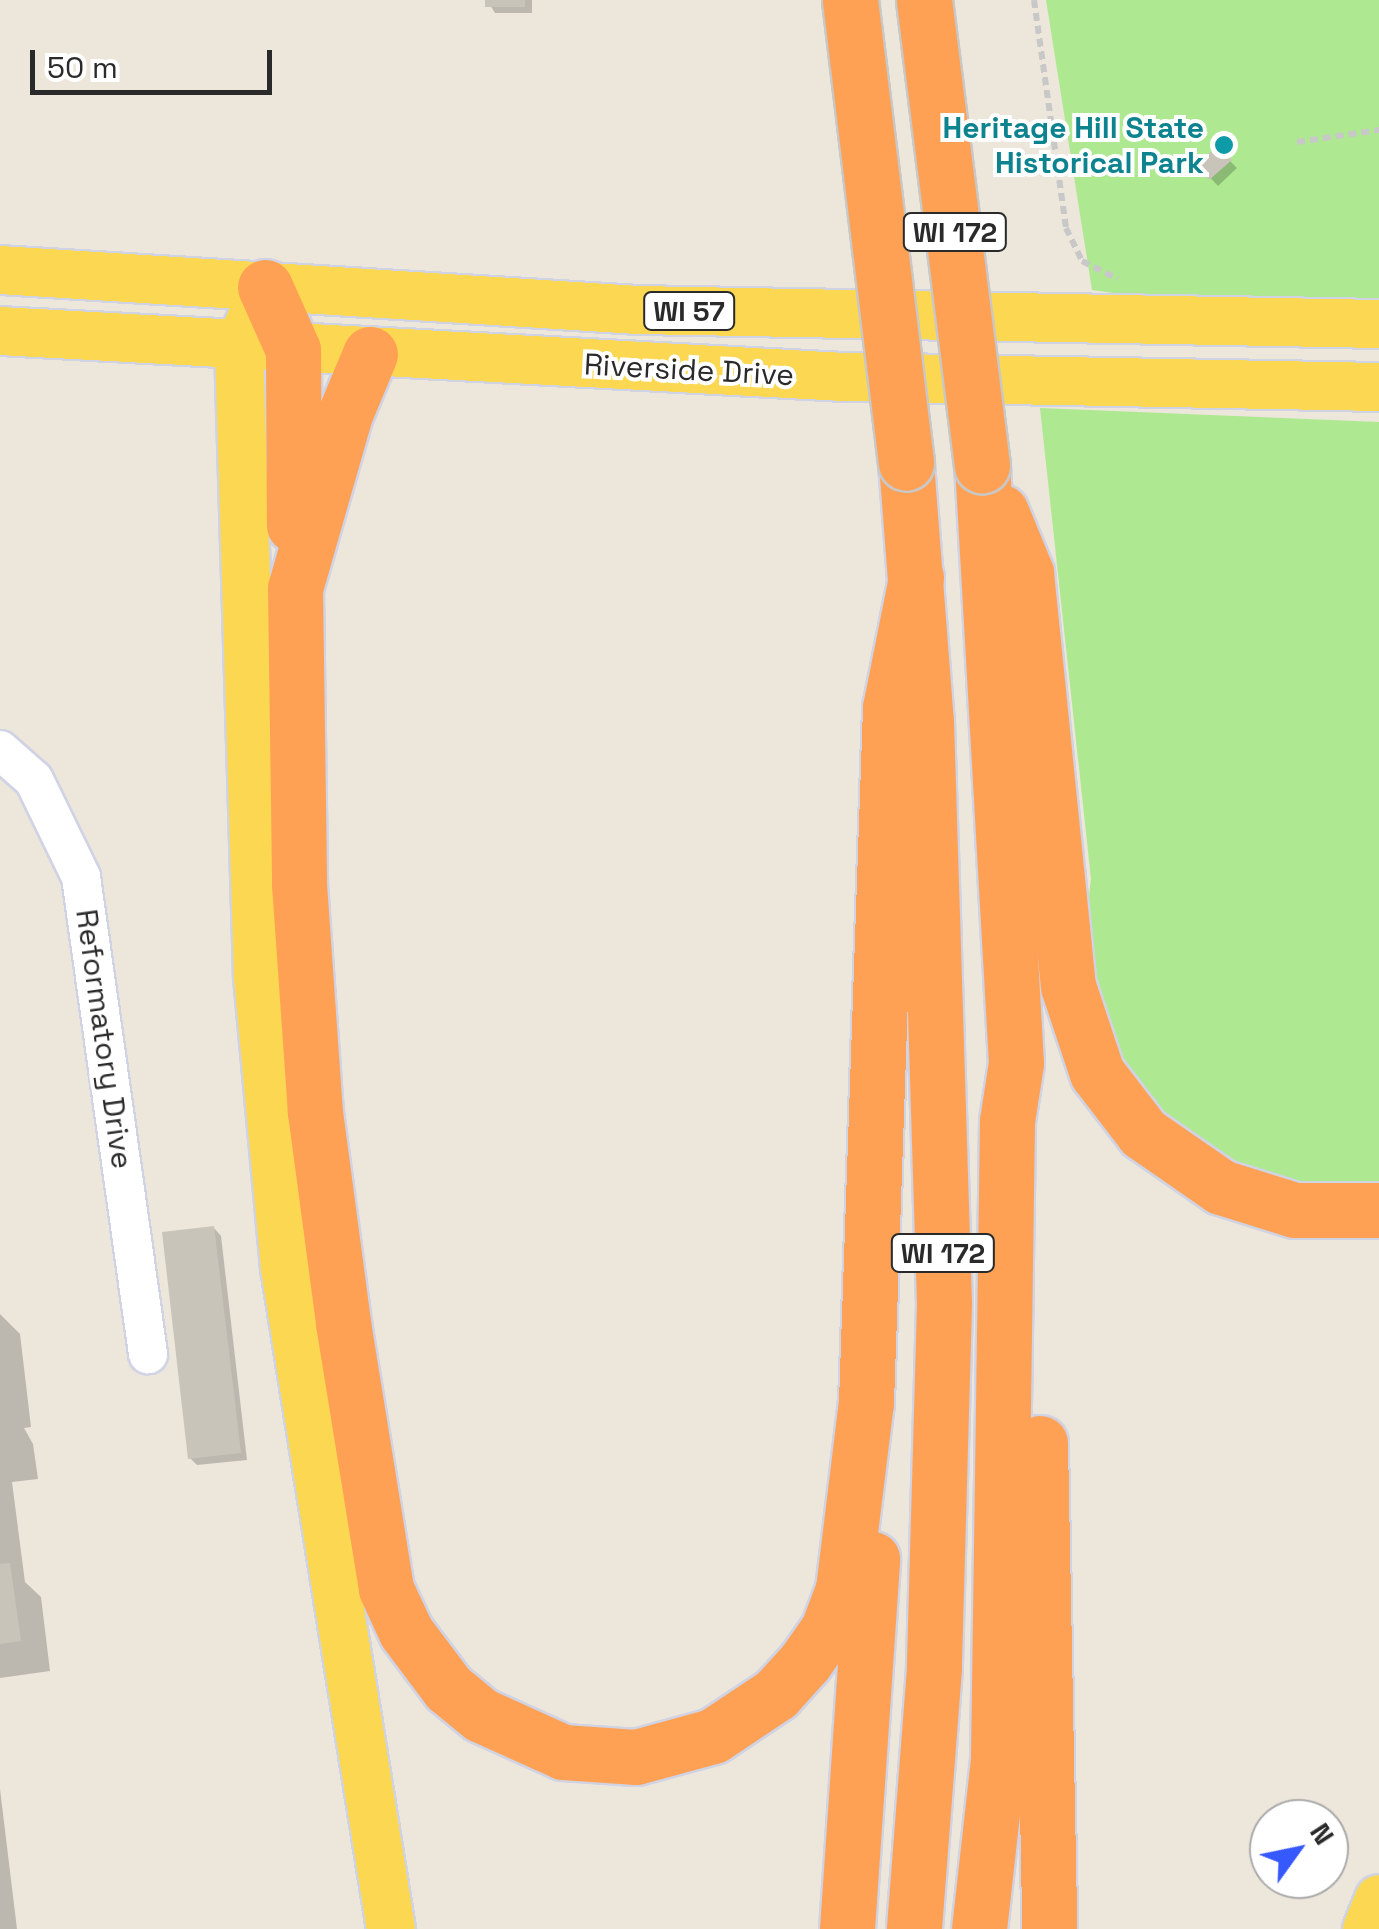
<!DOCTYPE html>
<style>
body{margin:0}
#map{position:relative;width:1379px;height:1929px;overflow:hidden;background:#ede6db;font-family:"Space Grotesk",sans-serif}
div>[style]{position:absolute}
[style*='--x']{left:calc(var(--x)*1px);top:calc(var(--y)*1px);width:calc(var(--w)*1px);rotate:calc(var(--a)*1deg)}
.green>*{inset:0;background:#aee992}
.shadow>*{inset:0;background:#0003}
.building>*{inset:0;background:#c8c4b9}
.path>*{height:6px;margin-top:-3px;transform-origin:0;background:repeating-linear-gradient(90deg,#c8c8c8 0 8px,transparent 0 13px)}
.roads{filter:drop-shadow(2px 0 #d0d3e4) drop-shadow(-2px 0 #d0d3e4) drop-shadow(0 2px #d0d3e4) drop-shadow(0 -2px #d0d3e4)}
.minor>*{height:38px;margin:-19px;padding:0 19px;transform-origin:19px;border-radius:19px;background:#fff}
.major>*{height:48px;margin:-24px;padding:0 24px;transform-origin:24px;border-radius:24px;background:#fcd751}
.highway>*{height:55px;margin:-27.5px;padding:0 27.5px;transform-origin:27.5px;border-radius:27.5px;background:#ffa154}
.bridges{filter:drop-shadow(2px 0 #c8c8c8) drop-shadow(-2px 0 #c8c8c8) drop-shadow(0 2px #c8c8c8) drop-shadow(0 -2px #c8c8c8)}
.highway-bridge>*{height:55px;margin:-27.5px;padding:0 27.5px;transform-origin:27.5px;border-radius:27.5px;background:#ffa154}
.dots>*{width:28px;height:28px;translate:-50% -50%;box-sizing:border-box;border:5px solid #fff;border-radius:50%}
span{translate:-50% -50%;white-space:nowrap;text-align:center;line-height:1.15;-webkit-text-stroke:8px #fff;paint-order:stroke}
.shield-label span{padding:2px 8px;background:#fff;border:2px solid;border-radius:8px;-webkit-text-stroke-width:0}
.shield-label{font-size:28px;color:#2a2a2a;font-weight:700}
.culture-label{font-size:30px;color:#0d838f;font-weight:700}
.right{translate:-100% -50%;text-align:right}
.street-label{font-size:30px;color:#2a2a2a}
.north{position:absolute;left:1249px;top:1799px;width:100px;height:100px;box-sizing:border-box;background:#fff;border:2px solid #aaa;border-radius:50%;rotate:57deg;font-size:28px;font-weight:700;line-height:40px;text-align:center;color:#2a2a2a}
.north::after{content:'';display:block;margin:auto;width:35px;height:45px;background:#3658ff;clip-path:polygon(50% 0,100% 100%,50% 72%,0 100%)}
.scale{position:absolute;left:30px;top:50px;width:242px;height:45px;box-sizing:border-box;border:5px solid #2a2a2a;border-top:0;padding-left:12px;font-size:30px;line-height:35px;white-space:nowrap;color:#2a2a2a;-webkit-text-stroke:8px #fff;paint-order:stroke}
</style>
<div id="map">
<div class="green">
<div style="clip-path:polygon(1046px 0,1379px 0,1379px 331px,1092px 290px)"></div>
<div style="clip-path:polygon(1040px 408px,1379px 422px,1379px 1189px,1291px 1193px,1203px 1161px,1130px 1094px,1083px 947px,1091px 879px)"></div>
</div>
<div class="shadow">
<div style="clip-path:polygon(487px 0,532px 0,532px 13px,495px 13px)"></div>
<div style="clip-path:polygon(1218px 149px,1237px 168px,1218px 186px,1199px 166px)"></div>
<div style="clip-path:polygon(214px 1228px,221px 1236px,247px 1460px,197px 1465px,190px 1458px)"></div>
<div style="clip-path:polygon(0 1314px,20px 1334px,31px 1427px,24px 1428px,33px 1444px,38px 1479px,12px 1482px,25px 1582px,41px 1597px,50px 1671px,0 1678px)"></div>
<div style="clip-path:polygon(0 1789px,17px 1929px,0 1929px)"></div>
</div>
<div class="building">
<div style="clip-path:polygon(485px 0,525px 0,525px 7px,485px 7px)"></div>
<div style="clip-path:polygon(1218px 145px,1232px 160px,1209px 180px,1196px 166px)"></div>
<div style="clip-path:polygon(214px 1226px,241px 1453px,188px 1459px,162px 1232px)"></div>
<div style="clip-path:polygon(10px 1563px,21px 1641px,0 1644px,0 1564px)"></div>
</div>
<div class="path">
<div style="--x:1034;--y:0;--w:230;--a:82"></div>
<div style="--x:1066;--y:228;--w:37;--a:64"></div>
<div style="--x:1082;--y:261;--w:40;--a:26.6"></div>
<div style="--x:1297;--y:142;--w:83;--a:-8.3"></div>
</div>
<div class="roads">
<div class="minor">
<div style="--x:0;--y:750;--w:45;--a:41.4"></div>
<div style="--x:34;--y:780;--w:108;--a:64.1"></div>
<div style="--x:81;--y:877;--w:482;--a:82"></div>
</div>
<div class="major">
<div style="--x:0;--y:270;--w:639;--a:3.59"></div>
<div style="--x:638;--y:310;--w:741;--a:1.08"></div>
<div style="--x:265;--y:287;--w:65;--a:113.4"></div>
<div style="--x:239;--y:347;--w:630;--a:88.27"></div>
<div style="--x:258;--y:977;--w:292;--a:84.7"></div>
<div style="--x:285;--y:1268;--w:669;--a:80.89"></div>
<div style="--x:0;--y:331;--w:846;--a:3.12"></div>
<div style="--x:845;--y:377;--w:534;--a:1.07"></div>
<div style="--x:1367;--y:1929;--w:32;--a:-68"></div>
</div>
<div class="highway">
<div style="--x:265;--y:287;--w:69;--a:66"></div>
<div style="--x:293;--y:350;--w:175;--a:89.7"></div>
<div style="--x:370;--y:354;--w:65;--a:112.6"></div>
<div style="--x:345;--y:414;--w:181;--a:106"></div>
<div style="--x:295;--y:588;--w:296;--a:89.2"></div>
<div style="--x:299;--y:884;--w:229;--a:86"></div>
<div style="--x:315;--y:1112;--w:213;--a:82.4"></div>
<div style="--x:343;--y:1323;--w:269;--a:80.8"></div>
<div style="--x:386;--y:1589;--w:47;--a:65.1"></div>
<div style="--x:406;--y:1632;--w:70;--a:53.1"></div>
<div style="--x:448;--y:1688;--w:43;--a:39.3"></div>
<div style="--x:481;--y:1715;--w:90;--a:24.3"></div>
<div style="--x:563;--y:1752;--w:73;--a:3.9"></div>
<div style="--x:636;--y:1757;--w:80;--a:-15.3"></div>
<div style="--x:713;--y:1736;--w:76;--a:-33.7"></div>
<div style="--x:776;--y:1694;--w:43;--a:-47.8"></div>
<div style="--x:805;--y:1662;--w:40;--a:-55.1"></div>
<div style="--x:828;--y:1629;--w:43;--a:-69.4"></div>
<div style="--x:843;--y:1589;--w:188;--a:-83"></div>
<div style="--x:866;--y:1402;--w:694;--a:-88.02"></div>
<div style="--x:890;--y:708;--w:133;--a:-78.7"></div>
<div style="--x:906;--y:463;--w:259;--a:85.6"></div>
<div style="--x:926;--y:721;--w:583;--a:88.23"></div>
<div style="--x:944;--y:1304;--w:364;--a:91.6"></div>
<div style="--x:934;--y:1668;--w:262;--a:94.4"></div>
<div style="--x:1001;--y:512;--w:66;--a:67.7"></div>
<div style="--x:1026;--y:573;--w:415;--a:84.2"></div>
<div style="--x:1068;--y:986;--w:92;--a:71.6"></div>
<div style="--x:1097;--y:1073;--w:76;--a:52.5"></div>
<div style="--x:1143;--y:1133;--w:95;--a:34.7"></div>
<div style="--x:1221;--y:1187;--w:77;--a:17.3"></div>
<div style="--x:1295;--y:1210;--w:84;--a:0"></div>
<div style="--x:1040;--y:1443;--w:486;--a:88.9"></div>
<div style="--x:847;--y:1929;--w:371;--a:-86.1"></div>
<div style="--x:979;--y:1929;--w:171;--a:-83.6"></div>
<div style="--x:998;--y:1759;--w:638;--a:-89.19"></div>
<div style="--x:1007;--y:1121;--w:59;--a:-81.2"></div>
<div style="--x:1016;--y:1063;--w:599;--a:-93.25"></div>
</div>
</div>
<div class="bridges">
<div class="highway-bridge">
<div style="--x:850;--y:0;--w:466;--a:83.1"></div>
<div style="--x:924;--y:0;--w:469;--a:82.9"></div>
</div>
</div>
<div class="dots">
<div style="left:1224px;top:145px;background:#0f9aa8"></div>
</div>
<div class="shield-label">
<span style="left:955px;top:232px">WI 172</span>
<span style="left:689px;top:311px">WI 57</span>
<span style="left:943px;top:1253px">WI 172</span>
</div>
<div class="culture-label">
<span class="right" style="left:1204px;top:145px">Heritage Hill State<br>Historical Park</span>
</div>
<div class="street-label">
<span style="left:689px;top:370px;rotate:3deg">Riverside Drive</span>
<span style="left:104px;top:1039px;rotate:82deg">Reformatory Drive</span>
</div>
<div class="north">N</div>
<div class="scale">50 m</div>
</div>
